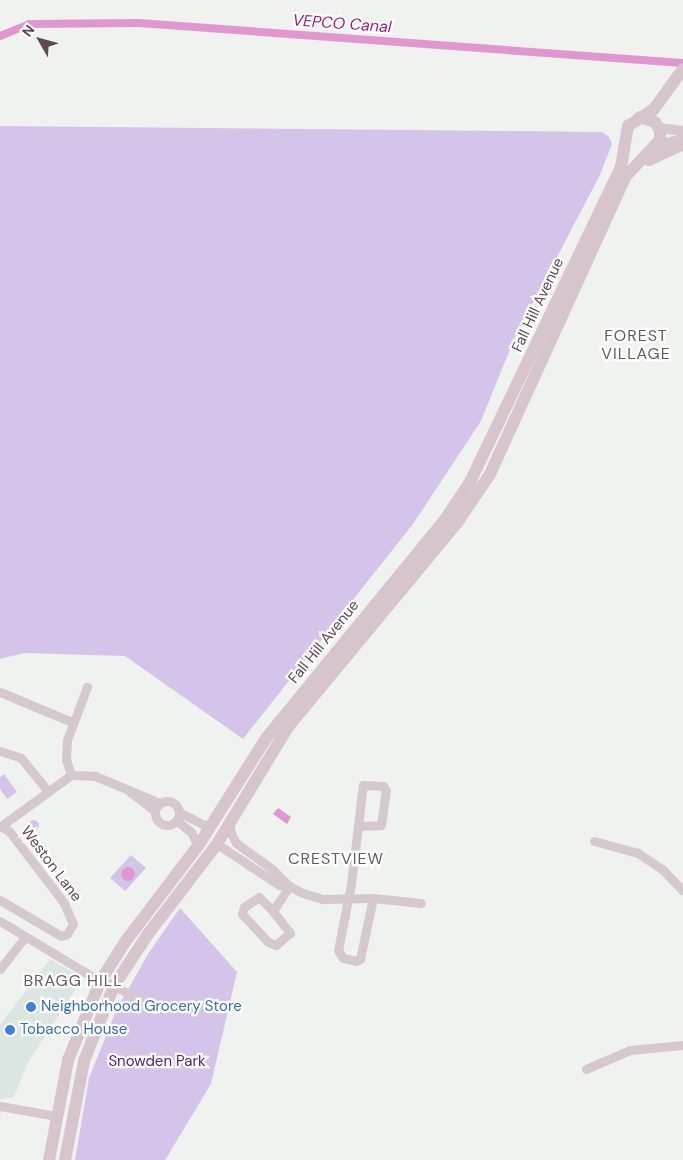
<!DOCTYPE html>
<style>
body{margin:0}
#map{position:relative;width:683px;height:1160px;overflow:hidden;background:#f0f2f0;font-family:"DM Sans",sans-serif}
div>[style]{position:absolute}
[style*='--x']{left:calc(var(--x)*1px);top:calc(var(--y)*1px);width:calc(var(--w)*1px);rotate:calc(var(--a)*1deg)}
.commercial>*{inset:0;background:#dbe5e2}
.green>*{inset:0;background:#d4c4ea}
.round{border-radius:50%}
.water>*{inset:0;background:#e296d0}
.canal>*{height:8px;margin:-4px;padding:0 4px;transform-origin:4px;border-radius:4px;background:#e296d0}
.minor>*{height:9px;margin:-4.5px;padding:0 4.5px;transform-origin:4.5px;border-radius:4.5px;background:#d5c8ce}
.minor>.ring{margin:-4.5px;padding:0;box-sizing:content-box;background:none;border:9px solid #d5c8ce;border-radius:50%}
.tertiary>*{height:10px;margin:-5px;padding:0 5px;transform-origin:5px;border-radius:5px;background:#d5c8ce}
.secondary>*{height:12px;margin:-6px;padding:0 6px;transform-origin:6px;border-radius:6px;background:#d6c5cc}
.dots>*{width:14px;height:14px;translate:-50% -50%;box-sizing:border-box;border:2px solid #fff;border-radius:50%}
span{translate:-50% -50%;white-space:nowrap;text-align:center;line-height:1.15;-webkit-text-stroke:4.5px #fff;paint-order:stroke}
.street-label{font-size:15px;color:#5b4a52}
.shop-label{font-size:15px;color:#366cbe}
.left{translate:0 -50%;text-align:left}
.park-label{font-size:15px;color:#4e2274}
.water-label{font-size:16px;color:#9a1d7c;font-style:italic}
.neighbourhood-label{font-size:16px;color:#645d60;letter-spacing:1px}
.north{position:absolute;left:15px;top:15px;width:50px;height:50px;-webkit-text-stroke:4px #fff;paint-order:stroke;rotate:308deg;font-size:14px;font-weight:700;line-height:20px;text-align:center;color:#5b4a52}
.north::after{content:'';display:block;margin:auto;width:18px;height:22px;background:#5b4a52;clip-path:polygon(50% 0,100% 100%,50% 72%,0 100%)}
</style>
<div id="map">
<div class="commercial">
<div style="clip-path:polygon(50px 959px,83px 978px,27px 1064px,14px 1097px,0 1099px,0 1025px)"></div>
</div>
<div class="green">
<div style="clip-path:polygon(0 126px,602px 132px,609px 137px,612px 144px,600px 175px,515px 337px,481px 421px,413px 524px,243px 739px,125px 656px,24px 653px,0 659px)"></div>
<div style="clip-path:polygon(4px 774px,17px 792px,7px 799px,0 789px,0 777px)"></div>
<div class="round" style="left:27.5px;top:819.5px;width:11px;height:11px"></div>
<div style="clip-path:polygon(131px 855px,146px 868px,125px 891px,110px 878px)"></div>
<div style="clip-path:polygon(180px 908px,237px 972px,211px 1084px,165px 1160px,75px 1160px,89px 1078px,116px 1011px,148px 954px)"></div>
</div>
<div class="water">
<div style="clip-path:polygon(278px 808px,291px 817px,287px 824px,273px 814px)"></div>
<div class="round" style="left:121px;top:867px;width:14px;height:14px"></div>
</div>
<div class="canal">
<div style="--x:0;--y:36;--w:31;--a:-22"></div>
<div style="--x:29;--y:24;--w:110;--a:-0.5"></div>
<div style="--x:139;--y:23;--w:545;--a:4.21"></div>
</div>
<div class="minor">
<div style="--x:0;--y:692;--w:78;--a:22.6"></div>
<div style="--x:0;--y:751;--w:22;--a:18"></div>
<div style="--x:21;--y:758;--w:41;--a:50.9"></div>
<div style="--x:71;--y:775;--w:16;--a:-108"></div>
<div style="--x:66;--y:760;--w:20;--a:-87"></div>
<div style="--x:67;--y:740;--w:57;--a:-69.3"></div>
<div style="--x:130;--y:792;--w:31;--a:37"></div>
<div class="ring" style="left:155px;top:801px;width:15px;height:15px"></div>
<div style="--x:179;--y:812;--w:35;--a:27"></div>
<div style="--x:176;--y:820;--w:19;--a:39"></div>
<div style="--x:191;--y:832;--w:16;--a:63"></div>
<div style="--x:230;--y:823;--w:8;--a:90"></div>
<div style="--x:230;--y:831;--w:13;--a:63"></div>
<div style="--x:236;--y:843;--w:44;--a:35.8"></div>
<div style="--x:272;--y:869;--w:24;--a:45"></div>
<div style="--x:289;--y:886;--w:16;--a:27"></div>
<div style="--x:303;--y:893;--w:21;--a:17"></div>
<div style="--x:323;--y:899;--w:50;--a:-1.1"></div>
<div style="--x:373;--y:898;--w:48;--a:5.9"></div>
<div style="--x:0;--y:826;--w:10;--a:29"></div>
<div style="--x:9;--y:831;--w:91;--a:52.6"></div>
<div style="--x:64;--y:903;--w:23;--a:67"></div>
<div style="--x:73;--y:924;--w:12;--a:121"></div>
<div style="--x:67;--y:934;--w:6;--a:162"></div>
<div style="--x:61;--y:936;--w:71;--a:-149.5"></div>
<div style="--x:1;--y:826;--w:87;--a:-36.1"></div>
<div style="--x:71;--y:775;--w:24;--a:2"></div>
<div style="--x:95;--y:776;--w:70;--a:22.6"></div>
<div style="--x:358;--y:826;--w:23;--a:-2"></div>
<div style="--x:381;--y:825;--w:35;--a:-82"></div>
<div style="--x:386;--y:790;--w:5;--a:-127"></div>
<div style="--x:383;--y:786;--w:20;--a:-177"></div>
<div style="--x:363;--y:785;--w:14;--a:98"></div>
<div style="--x:361;--y:799;--w:27;--a:96"></div>
<div style="--x:358;--y:826;--w:58;--a:96.9"></div>
<div style="--x:351;--y:884;--w:67;--a:101.1"></div>
<div style="--x:338;--y:950;--w:9;--a:58"></div>
<div style="--x:343;--y:958;--w:13;--a:13"></div>
<div style="--x:356;--y:961;--w:4;--a:-27"></div>
<div style="--x:360;--y:959;--w:62;--a:-78"></div>
<div style="--x:594;--y:841;--w:46;--a:15.3"></div>
<div style="--x:638;--y:853;--w:29;--a:34"></div>
<div style="--x:662;--y:869;--w:30;--a:46"></div>
<div style="--x:217;--y:844;--w:74;--a:33.5"></div>
<div style="--x:279;--y:885;--w:10;--a:6"></div>
<div style="--x:273;--y:911;--w:20;--a:-135"></div>
<div style="--x:259;--y:897;--w:18;--a:146"></div>
<div style="--x:244;--y:907;--w:7;--a:106"></div>
<div style="--x:242;--y:914;--w:38;--a:47"></div>
<div style="--x:268;--y:942;--w:9;--a:21"></div>
<div style="--x:276;--y:945;--w:18;--a:-41"></div>
<div style="--x:290;--y:933;--w:28;--a:-128"></div>
<div style="--x:273;--y:911;--w:30;--a:-57"></div>
<div style="--x:0;--y:921;--w:103;--a:31.1"></div>
<div style="--x:88;--y:974;--w:72;--a:25.5"></div>
<div style="--x:0;--y:969;--w:41;--a:-52"></div>
<div style="--x:586;--y:1069;--w:48;--a:-23.4"></div>
<div style="--x:630;--y:1050;--w:53;--a:-5.4"></div>
<div style="--x:0;--y:1106;--w:58;--a:10"></div>
</div>
<div class="tertiary">
<div style="--x:659;--y:128;--w:24;--a:7"></div>
<div style="--x:657;--y:145;--w:27;--a:-13"></div>
</div>
<div class="secondary">
<div style="--x:649;--y:160;--w:38;--a:-25"></div>
<div style="--x:49;--y:1160;--w:102;--a:-79.2"></div>
<div style="--x:68;--y:1060;--w:87;--a:-67.6"></div>
<div style="--x:101;--y:980;--w:45;--a:-57.7"></div>
<div style="--x:125;--y:942;--w:121;--a:-52.8"></div>
<div style="--x:198;--y:846;--w:129;--a:-57.7"></div>
<div style="--x:267;--y:737;--w:283;--a:-50.7"></div>
<div style="--x:446;--y:518;--w:43;--a:-56.3"></div>
<div style="--x:470;--y:482;--w:349;--a:-64.4"></div>
<div style="--x:621;--y:167;--w:42;--a:-80.3"></div>
<div style="--x:628;--y:126;--w:31;--a:-33"></div>
<div style="--x:654;--y:109;--w:49;--a:-54.1"></div>
<div style="--x:65;--y:1160;--w:101;--a:-79.1"></div>
<div style="--x:84;--y:1061;--w:81;--a:-68.2"></div>
<div style="--x:114;--y:986;--w:62;--a:-56.8"></div>
<div style="--x:148;--y:934;--w:113;--a:-52.5"></div>
<div style="--x:217;--y:844;--w:137;--a:-58.7"></div>
<div style="--x:288;--y:727;--w:265;--a:-50.4"></div>
<div style="--x:457;--y:523;--w:59;--a:-56"></div>
<div style="--x:490;--y:474;--w:328;--a:-65.5"></div>
<div style="--x:626;--y:176;--w:50;--a:-46.6"></div>
<div style="--x:660;--y:140;--w:10;--a:-90"></div>
<div style="--x:660;--y:130;--w:9;--a:-122"></div>
<div style="--x:655;--y:122;--w:16;--a:-162"></div>
</div>
<div class="dots">
<div style="left:31px;top:1007px;background:#3f7fe0"></div>
<div style="left:10px;top:1030px;background:#3f7fe0"></div>
</div>
<div class="street-label">
<span style="left:538px;top:305px;rotate:-65deg">Fall Hill Avenue</span>
<span style="left:324px;top:642px;rotate:-51deg">Fall Hill Avenue</span>
<span style="left:51px;top:864px;rotate:53deg">Weston Lane</span>
</div>
<div class="shop-label">
<span class="left" style="left:41px;top:1007px">Neighborhood Grocery Store</span>
<span class="left" style="left:20px;top:1030px">Tobacco House</span>
</div>
<div class="park-label">
<span style="left:157px;top:1062px">Snowden Park</span>
</div>
<div class="water-label">
<span style="left:342px;top:24px;rotate:4deg">VEPCO Canal</span>
</div>
<div class="neighbourhood-label">
<span style="left:636px;top:345px">FOREST<br>VILLAGE</span>
<span style="left:336px;top:859px">CRESTVIEW</span>
<span style="left:73px;top:981px">BRAGG HILL</span>
</div>
<div class="north">N</div>
</div>
